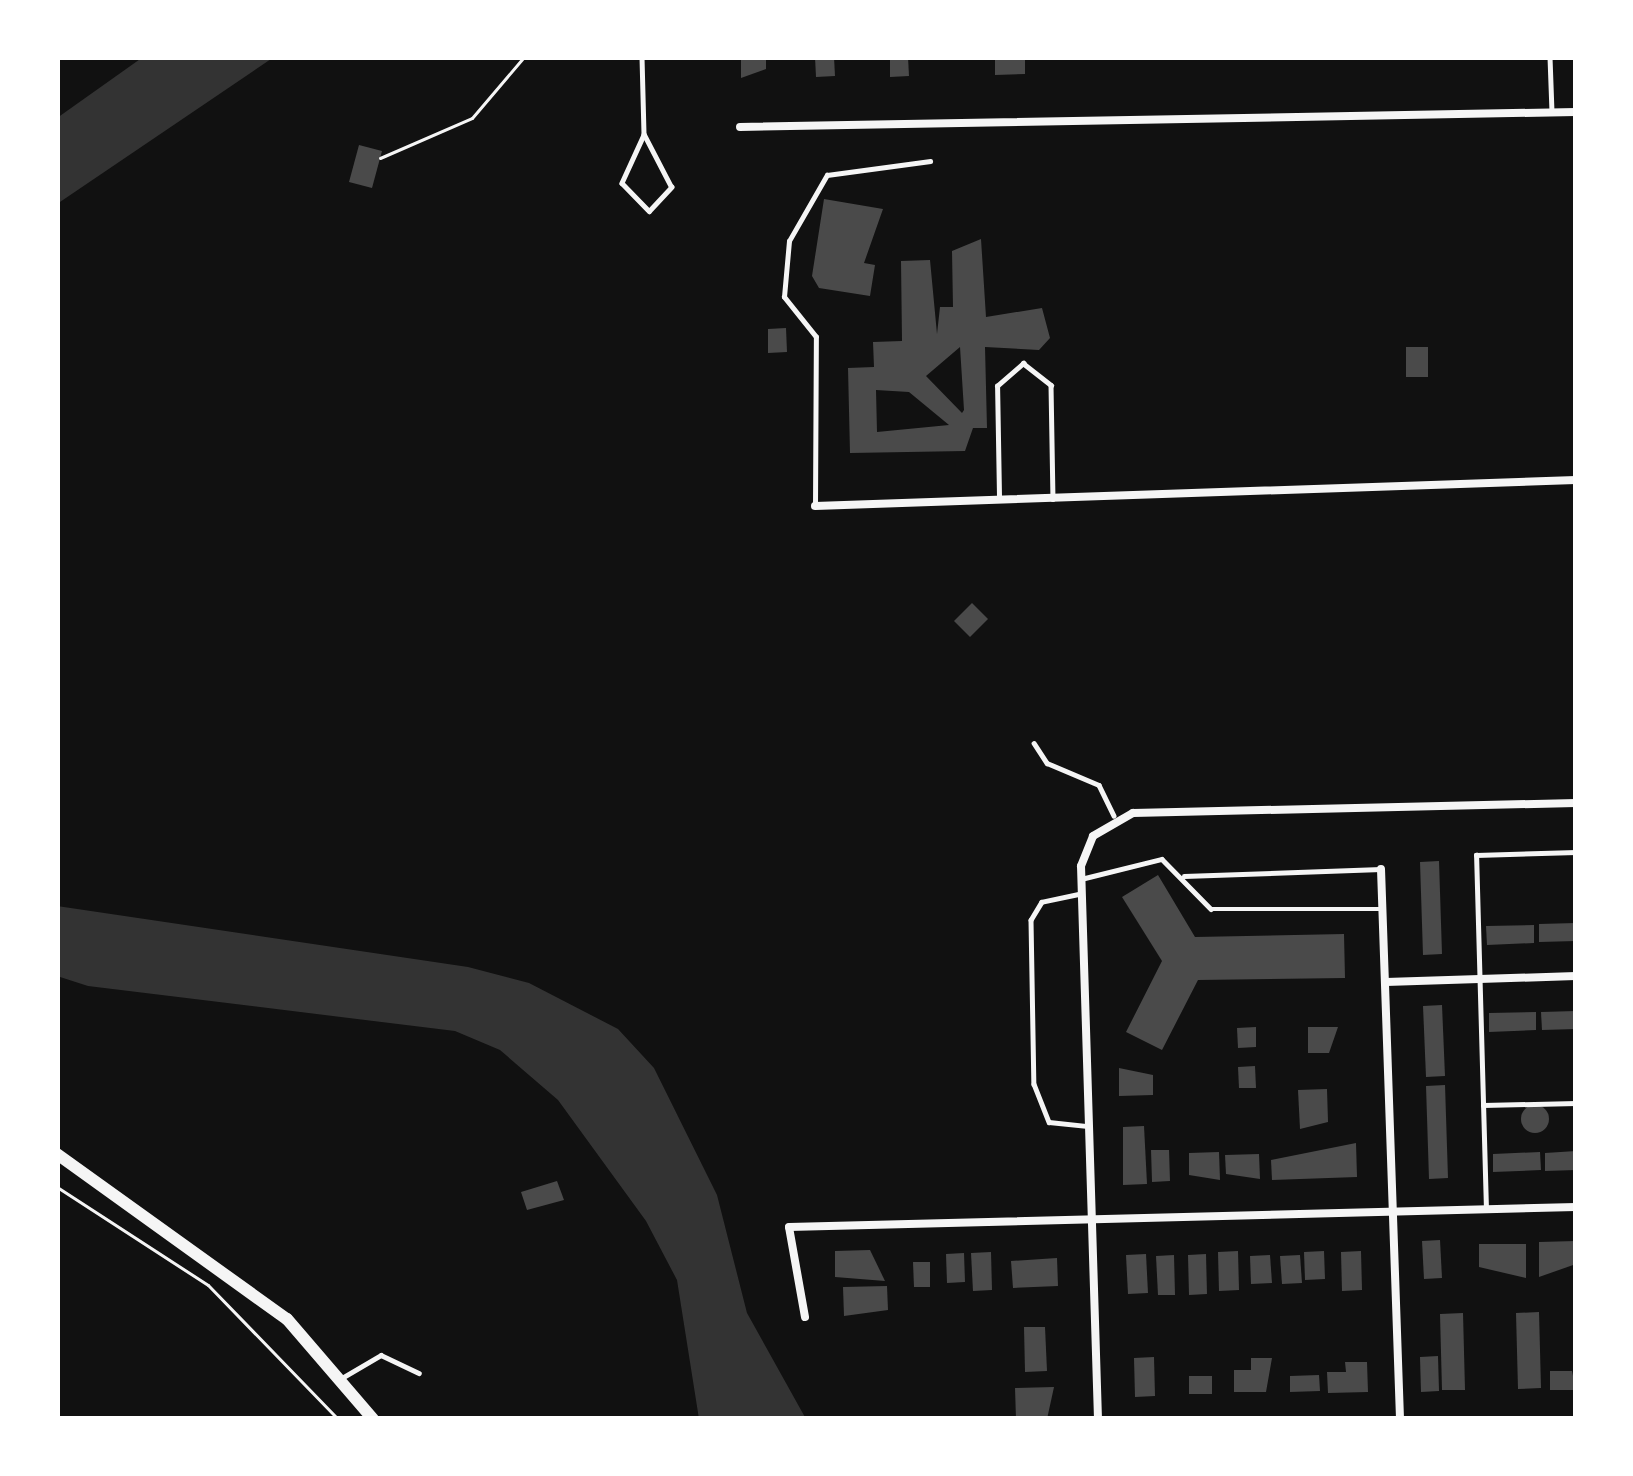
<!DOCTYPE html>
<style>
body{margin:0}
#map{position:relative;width:1633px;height:1476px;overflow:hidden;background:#111;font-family:"Source Sans 3",sans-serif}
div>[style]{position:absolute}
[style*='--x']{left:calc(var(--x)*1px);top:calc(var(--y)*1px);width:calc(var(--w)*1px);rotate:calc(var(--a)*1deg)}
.water>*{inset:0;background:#333}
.building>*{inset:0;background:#4a4a4a}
.round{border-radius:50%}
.path>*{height:3px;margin:-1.5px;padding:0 1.5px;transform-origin:1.5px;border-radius:1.5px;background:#f5f5f5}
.service>*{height:4.5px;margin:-2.25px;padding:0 2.25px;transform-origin:2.25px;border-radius:2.25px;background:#f5f5f5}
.minor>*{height:8px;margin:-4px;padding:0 4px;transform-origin:4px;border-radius:4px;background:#f5f5f5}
.primary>*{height:12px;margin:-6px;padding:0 6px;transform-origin:6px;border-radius:6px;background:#f5f5f5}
span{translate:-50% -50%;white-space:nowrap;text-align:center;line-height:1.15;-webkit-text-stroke:9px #fff;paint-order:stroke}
.frame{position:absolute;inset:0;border:60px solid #fff;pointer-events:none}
</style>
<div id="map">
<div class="water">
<div style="clip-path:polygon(143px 57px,274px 57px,57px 204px,57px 118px)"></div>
<div style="clip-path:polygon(57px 906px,468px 967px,529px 983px,618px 1029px,654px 1068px,717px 1195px,747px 1313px,806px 1419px,699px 1419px,677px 1280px,646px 1221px,558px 1100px,500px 1050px,455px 1031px,88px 986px,57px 976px)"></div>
</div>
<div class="building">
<div style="clip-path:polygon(741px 57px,766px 57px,766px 69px,741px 78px)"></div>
<div style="clip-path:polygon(815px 57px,834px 57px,835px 76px,816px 77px)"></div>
<div style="clip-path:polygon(890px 57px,908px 57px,909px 76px,890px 77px)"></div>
<div style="clip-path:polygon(995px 57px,1025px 57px,1025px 74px,995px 75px)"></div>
<div style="clip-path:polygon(359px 145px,382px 151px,372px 188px,349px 182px)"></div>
<div style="clip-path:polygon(824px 199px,883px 209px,864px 263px,875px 265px,870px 296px,819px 288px,812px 276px)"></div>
<div style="clip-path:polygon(evenodd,981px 239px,986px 317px,1042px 308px,1050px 338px,1039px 350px,985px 347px,987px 428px,973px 428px,965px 451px,850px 453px,848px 368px,874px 367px,873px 342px,902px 341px,901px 261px,930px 260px,937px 334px,940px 307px,953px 307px,952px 251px,981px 239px,960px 347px,964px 410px,962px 413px,926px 376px,960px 347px,981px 239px,876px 390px,909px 392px,949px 425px,877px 432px,876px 390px)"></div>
<div style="clip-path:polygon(786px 328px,787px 352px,768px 353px,768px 329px)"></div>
<div style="clip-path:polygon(1406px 347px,1428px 347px,1428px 377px,1406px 377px)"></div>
<div style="clip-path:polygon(972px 603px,988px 619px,970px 637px,954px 621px)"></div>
<div style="clip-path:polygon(1439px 861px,1442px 954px,1423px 955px,1420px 862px)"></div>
<div style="clip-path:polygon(1158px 875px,1195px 937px,1344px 934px,1345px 978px,1198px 980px,1162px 1050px,1126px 1032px,1162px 961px,1122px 897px)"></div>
<div style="clip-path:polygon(1576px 923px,1576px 941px,1539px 942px,1539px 924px)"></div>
<div style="clip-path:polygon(1534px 925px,1534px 943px,1487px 945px,1486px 926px)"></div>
<div style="clip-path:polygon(1442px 1005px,1445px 1076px,1426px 1077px,1423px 1006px)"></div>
<div style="clip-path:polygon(1576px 1011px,1576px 1029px,1542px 1030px,1541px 1012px)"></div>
<div style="clip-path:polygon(1536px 1012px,1536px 1030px,1489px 1032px,1489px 1013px)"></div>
<div style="clip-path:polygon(1256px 1027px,1256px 1047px,1238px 1048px,1237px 1028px)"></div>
<div style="clip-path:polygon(1308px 1027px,1338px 1027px,1329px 1053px,1308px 1053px)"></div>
<div style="clip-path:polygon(1255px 1066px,1256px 1088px,1239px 1088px,1238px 1067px)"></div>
<div style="clip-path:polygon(1119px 1068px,1153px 1075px,1153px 1095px,1119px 1096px)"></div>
<div style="clip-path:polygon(1445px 1085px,1448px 1178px,1429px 1179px,1426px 1086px)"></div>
<div style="clip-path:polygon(1327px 1089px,1328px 1122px,1300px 1129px,1298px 1090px)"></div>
<div class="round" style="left:1521px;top:1105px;width:28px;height:28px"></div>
<div style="clip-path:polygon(1144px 1126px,1147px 1184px,1123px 1185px,1123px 1127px)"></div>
<div style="clip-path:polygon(1356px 1143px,1357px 1177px,1272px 1180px,1271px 1160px)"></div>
<div style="clip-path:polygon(1151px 1150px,1169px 1150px,1170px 1181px,1152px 1182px)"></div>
<div style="clip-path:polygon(1576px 1151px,1576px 1170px,1545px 1171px,1545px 1153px)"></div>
<div style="clip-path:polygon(1219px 1152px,1220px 1180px,1189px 1175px,1189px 1153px)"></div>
<div style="clip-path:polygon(1540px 1152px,1541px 1170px,1493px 1172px,1493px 1154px)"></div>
<div style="clip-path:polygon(1259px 1154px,1260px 1179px,1226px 1174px,1225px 1155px)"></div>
<div style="clip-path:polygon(557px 1181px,564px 1200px,527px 1210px,521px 1192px)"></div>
<div style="clip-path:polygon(1440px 1240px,1442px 1278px,1424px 1279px,1422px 1241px)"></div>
<div style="clip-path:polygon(1576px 1241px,1576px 1264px,1539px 1277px,1539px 1242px)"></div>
<div style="clip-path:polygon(1479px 1244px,1526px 1244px,1526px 1278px,1479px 1267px)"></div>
<div style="clip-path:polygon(870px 1250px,885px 1281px,835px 1277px,835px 1251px)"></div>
<div style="clip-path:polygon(1238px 1251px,1239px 1290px,1219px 1291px,1218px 1252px)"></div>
<div style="clip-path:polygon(1324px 1251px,1325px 1279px,1305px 1280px,1304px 1252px)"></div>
<div style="clip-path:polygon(1361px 1251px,1362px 1290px,1342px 1291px,1341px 1252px)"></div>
<div style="clip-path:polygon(991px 1252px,992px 1290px,973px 1291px,971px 1253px)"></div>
<div style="clip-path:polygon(964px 1253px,965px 1282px,947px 1283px,946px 1254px)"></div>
<div style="clip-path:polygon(1146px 1254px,1148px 1293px,1128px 1294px,1126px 1255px)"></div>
<div style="clip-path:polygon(1206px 1254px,1207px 1294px,1189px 1295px,1188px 1255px)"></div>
<div style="clip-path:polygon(1174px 1255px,1175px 1295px,1158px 1295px,1156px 1256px)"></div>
<div style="clip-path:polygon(1270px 1255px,1272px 1283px,1251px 1284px,1250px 1256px)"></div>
<div style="clip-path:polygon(1300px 1255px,1302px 1283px,1282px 1284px,1280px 1256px)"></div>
<div style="clip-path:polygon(1057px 1258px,1058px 1286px,1013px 1288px,1011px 1261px)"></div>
<div style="clip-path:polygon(913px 1262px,930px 1262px,930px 1287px,914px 1287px)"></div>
<div style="clip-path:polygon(887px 1286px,888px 1310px,844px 1316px,843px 1287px)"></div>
<div style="clip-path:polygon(1539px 1312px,1541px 1388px,1518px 1389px,1516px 1313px)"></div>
<div style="clip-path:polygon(1463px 1313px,1465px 1390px,1442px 1390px,1440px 1314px)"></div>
<div style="clip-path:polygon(1024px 1327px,1045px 1327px,1047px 1371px,1025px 1372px)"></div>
<div style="clip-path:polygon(1438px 1356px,1439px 1391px,1421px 1392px,1420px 1357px)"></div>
<div style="clip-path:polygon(1154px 1357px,1155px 1396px,1135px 1397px,1134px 1358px)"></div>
<div style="clip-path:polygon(1251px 1358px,1272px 1358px,1266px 1392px,1234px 1392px,1234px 1370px,1251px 1370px)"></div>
<div style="clip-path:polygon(1345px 1362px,1367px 1362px,1368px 1392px,1328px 1393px,1327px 1372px,1346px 1372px)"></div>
<div style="clip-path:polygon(1550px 1371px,1572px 1371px,1576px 1390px,1550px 1390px)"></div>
<div style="clip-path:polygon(1319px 1375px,1320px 1391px,1290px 1392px,1290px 1376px)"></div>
<div style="clip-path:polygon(1189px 1376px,1212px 1376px,1212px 1394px,1189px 1394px)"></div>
<div style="clip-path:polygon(1054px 1387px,1047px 1419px,1016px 1419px,1015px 1388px)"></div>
</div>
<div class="path">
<div style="--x:380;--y:158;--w:100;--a:-23.5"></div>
<div style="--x:472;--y:118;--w:80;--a:-49.6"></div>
<div style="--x:57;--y:1187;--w:180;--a:33"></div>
<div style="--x:208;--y:1285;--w:187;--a:45.9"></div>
</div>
<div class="service">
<div style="--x:642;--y:57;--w:78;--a:88.5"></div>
<div style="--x:644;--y:135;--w:53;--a:114.6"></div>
<div style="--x:622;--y:183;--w:39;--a:46"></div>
<div style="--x:649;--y:211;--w:33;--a:-47"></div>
<div style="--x:671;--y:187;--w:59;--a:-117.4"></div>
<div style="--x:1550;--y:57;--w:54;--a:87.9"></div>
<div style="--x:999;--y:496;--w:110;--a:-91"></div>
<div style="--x:997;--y:386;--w:35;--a:-41"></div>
<div style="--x:1023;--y:363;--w:36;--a:38"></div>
<div style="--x:1051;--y:385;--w:114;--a:89"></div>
<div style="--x:815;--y:506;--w:169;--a:-89.7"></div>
<div style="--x:816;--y:337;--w:51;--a:-128.7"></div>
<div style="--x:784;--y:297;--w:56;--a:-84.9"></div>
<div style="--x:789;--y:241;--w:76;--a:-60.1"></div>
<div style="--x:827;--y:175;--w:104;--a:-7.7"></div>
<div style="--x:1034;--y:743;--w:24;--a:57"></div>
<div style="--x:1047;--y:763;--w:56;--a:22.9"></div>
<div style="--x:1099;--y:785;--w:34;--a:64"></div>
<div style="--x:1184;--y:876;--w:197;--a:-2"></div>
<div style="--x:1081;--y:879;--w:83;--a:-13.9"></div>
<div style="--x:1162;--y:859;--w:70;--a:45.6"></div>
<div style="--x:1211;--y:909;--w:168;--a:0"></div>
<div style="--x:1081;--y:894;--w:40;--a:168"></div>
<div style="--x:1042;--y:902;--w:21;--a:121"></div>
<div style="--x:1031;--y:920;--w:164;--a:89"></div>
<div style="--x:1034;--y:1084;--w:41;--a:68.5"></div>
<div style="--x:1049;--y:1122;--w:39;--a:6"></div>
<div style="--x:1483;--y:1105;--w:93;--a:-1.2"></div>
<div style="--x:1486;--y:1210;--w:355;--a:-91.6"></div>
<div style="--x:1476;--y:855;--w:100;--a:-1.7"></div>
<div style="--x:342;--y:1378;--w:45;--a:-30.5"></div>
<div style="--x:381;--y:1355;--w:42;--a:25.3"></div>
</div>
<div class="minor">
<div style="--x:740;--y:127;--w:836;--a:-1.03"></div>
<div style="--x:815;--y:506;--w:761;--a:-1.96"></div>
<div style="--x:1381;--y:869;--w:550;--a:88.02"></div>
<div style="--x:1386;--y:982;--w:190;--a:-1.8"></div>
<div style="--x:805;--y:1317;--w:91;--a:-100.1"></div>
<div style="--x:789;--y:1227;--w:787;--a:-1.46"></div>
<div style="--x:1098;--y:1419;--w:553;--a:-91.76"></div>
<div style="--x:1081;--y:866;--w:32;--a:-68"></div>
<div style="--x:1093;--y:836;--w:46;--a:-29.9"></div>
<div style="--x:1133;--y:813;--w:443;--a:-1.3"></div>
</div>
<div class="primary">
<div style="--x:57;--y:1154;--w:283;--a:35.7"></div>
<div style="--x:287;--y:1319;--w:132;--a:49.3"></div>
</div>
<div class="frame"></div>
</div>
